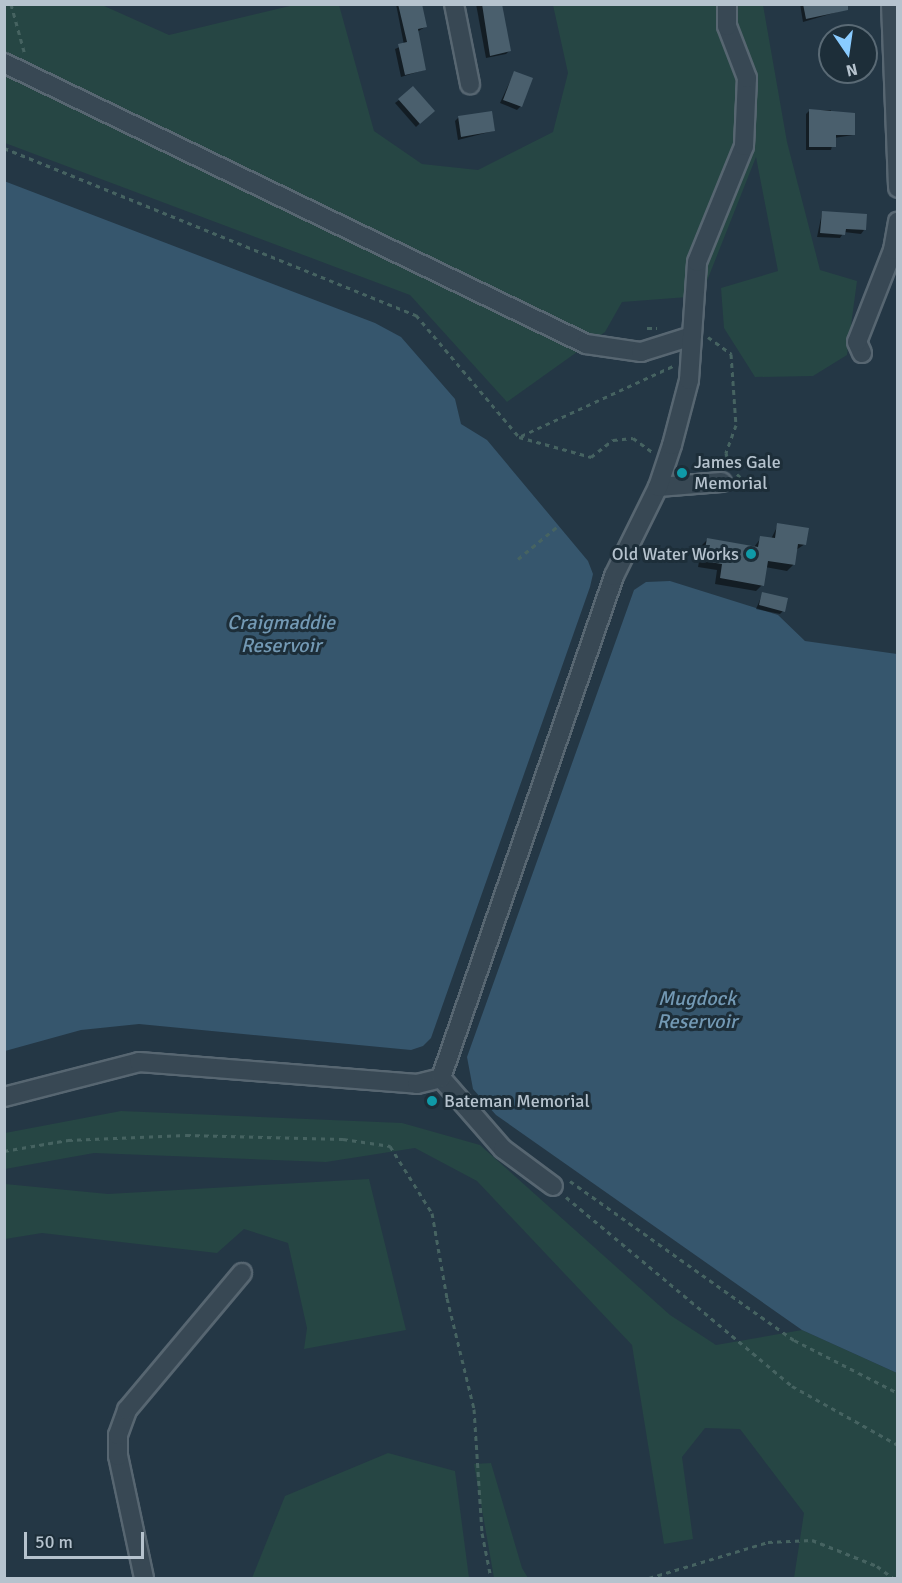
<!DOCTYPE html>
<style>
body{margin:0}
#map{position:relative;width:902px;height:1583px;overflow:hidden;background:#243745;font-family:Signika,sans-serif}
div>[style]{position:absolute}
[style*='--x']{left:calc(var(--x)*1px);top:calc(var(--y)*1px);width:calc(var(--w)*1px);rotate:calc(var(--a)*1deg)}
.green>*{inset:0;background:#264644}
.water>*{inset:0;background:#36566d}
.shadow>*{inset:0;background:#0007}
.building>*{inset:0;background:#4a5f6d}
.path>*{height:3px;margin-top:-1.5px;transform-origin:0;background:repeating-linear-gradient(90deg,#466361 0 4.5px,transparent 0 9px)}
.roads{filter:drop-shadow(2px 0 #576671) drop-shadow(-2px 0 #576671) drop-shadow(0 2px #576671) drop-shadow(0 -2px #576671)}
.minor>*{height:18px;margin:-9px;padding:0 9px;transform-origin:9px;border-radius:9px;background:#384854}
.dots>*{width:16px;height:16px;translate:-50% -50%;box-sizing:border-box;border:3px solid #1d2e39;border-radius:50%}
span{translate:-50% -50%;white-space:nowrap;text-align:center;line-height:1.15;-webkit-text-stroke:6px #1d2e39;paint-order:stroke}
.poi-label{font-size:18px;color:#b6c3ce}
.left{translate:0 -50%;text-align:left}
.right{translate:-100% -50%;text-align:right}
.water-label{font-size:20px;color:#7399b4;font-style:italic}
.frame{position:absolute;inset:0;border:6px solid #b6c3ce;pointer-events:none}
.north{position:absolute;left:818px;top:24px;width:60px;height:60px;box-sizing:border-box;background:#1d2e39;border:2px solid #5a6a75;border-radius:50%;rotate:167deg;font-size:16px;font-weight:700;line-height:24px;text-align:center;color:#b6c3ce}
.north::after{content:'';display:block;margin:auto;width:21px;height:27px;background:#89cbff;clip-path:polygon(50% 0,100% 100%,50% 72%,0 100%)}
.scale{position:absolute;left:24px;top:1532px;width:120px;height:27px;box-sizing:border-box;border:3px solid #b6c3ce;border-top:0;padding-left:8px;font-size:18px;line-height:21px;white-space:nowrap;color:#b6c3ce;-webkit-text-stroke:4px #1d2e39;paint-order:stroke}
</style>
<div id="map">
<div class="green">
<div style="clip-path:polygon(4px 5px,102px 5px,169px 35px,294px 5px,339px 5px,374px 131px,422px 164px,478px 170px,553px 132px,568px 73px,553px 5px,763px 5px,787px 142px,820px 270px,857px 281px,847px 355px,813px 376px,755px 377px,724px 328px,721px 288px,778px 271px,756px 157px,701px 296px,622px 302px,605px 332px,507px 402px,410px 295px,5px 143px)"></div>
<div style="clip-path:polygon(121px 1111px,402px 1123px,480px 1145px,670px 1315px,716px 1345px,802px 1330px,897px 1373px,897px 1578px,794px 1578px,804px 1513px,740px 1429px,705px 1428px,682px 1457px,693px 1539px,664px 1544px,632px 1345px,477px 1181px,415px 1148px,326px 1162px,94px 1153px,5px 1169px,5px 1133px)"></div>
<div style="clip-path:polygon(369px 1179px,406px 1330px,304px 1349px,307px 1328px,288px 1243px,244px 1229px,217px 1253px,42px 1233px,5px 1239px,5px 1184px,108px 1194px)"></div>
<div style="clip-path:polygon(388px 1453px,455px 1471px,469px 1578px,252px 1578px,285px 1496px)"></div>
<div style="clip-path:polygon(491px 1463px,522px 1568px,528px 1578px,494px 1578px,474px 1464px)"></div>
</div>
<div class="water">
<div style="clip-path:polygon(4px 181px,375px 323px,401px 337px,455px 399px,461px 424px,487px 440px,588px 561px,593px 574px,590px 587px,431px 1038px,423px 1046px,411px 1050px,139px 1024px,81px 1030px,5px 1051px)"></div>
<div style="clip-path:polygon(670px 581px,778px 615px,805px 641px,897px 654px,897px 1373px,802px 1330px,496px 1115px,473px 1089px,467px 1057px,634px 590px,646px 582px)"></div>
</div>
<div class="shadow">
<div style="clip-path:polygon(396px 4px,421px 4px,425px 27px,417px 32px,424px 70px,401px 77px,395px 49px,404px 45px)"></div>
<div style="clip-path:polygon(476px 4px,500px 4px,509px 51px,506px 54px,486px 58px)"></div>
<div style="clip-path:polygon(800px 4px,835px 4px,837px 12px,803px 22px)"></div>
<div style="clip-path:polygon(514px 73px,521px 106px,517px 110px,500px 103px)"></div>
<div style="clip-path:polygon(399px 100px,433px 111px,416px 127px,395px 103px)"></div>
<div style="clip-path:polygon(810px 110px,831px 110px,831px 115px,853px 135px,834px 138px,831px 150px,806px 150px,806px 114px)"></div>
<div style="clip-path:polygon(459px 117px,493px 131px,458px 140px,455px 121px)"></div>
<div style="clip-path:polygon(822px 213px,864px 230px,861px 234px,844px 232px,840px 238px,817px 237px)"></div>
<div style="clip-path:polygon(778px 525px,805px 544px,796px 550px,793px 565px,787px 571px,765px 567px,762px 585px,756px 591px,715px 584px,717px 570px,698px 567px,702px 545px,708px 539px,754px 547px,761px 538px,771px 539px)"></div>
<div style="clip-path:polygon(763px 593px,783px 611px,780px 614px,756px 609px)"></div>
</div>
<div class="building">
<div style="clip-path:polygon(398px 4px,422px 4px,427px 27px,418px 29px,426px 70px,405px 75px,398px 44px,407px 42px)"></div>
<div style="clip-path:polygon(482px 4px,502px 4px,511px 51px,490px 56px)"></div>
<div style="clip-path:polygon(803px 4px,848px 4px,848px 10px,806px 19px)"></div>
<div style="clip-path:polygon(514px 71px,533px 78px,522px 107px,503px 100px)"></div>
<div style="clip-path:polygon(413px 86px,435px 111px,420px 124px,398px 99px)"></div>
<div style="clip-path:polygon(809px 109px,855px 113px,855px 135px,836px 135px,836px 147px,809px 147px)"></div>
<div style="clip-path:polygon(492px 111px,495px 131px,461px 137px,458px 116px)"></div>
<div style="clip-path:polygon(822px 211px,867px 214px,866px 230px,846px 229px,845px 235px,820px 233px)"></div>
<div style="clip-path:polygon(777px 523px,809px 528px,806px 545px,798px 544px,795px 565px,768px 561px,764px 586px,720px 578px,722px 564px,703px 561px,707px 538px,758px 547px,760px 536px,775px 538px)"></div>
<div style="clip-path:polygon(762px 592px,788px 598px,785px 612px,759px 605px)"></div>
</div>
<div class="path">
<div style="--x:11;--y:4;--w:53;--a:74.6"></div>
<div style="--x:4;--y:148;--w:445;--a:22.1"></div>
<div style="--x:416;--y:315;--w:160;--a:49.8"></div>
<div style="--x:519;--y:437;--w:75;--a:15.5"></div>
<div style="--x:591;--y:457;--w:28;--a:-38"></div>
<div style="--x:613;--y:440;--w:20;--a:-6"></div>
<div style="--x:633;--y:438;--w:26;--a:36"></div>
<div style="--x:647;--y:328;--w:10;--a:0"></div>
<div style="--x:708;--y:337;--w:29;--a:36"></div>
<div style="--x:731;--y:354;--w:71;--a:86"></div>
<div style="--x:736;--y:425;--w:30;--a:110"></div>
<div style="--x:726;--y:453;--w:16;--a:75"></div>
<div style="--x:521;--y:436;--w:167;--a:-24.7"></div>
<div style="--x:737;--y:474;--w:22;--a:43"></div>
<div style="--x:518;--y:559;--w:52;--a:-39.5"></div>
<div style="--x:4;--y:1151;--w:65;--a:-9.8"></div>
<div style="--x:68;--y:1140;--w:118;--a:-2.4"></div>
<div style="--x:186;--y:1135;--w:157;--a:1.5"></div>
<div style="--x:343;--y:1139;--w:48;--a:8.5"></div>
<div style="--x:390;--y:1146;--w:79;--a:57.9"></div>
<div style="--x:432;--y:1213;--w:86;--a:80"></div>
<div style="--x:447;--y:1298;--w:114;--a:76.3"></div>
<div style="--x:474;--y:1409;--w:124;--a:86.3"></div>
<div style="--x:482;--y:1533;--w:46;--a:78.7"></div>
<div style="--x:570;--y:1181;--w:275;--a:35.4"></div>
<div style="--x:794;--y:1340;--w:117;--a:27"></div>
<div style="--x:566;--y:1197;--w:295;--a:39.9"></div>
<div style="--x:792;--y:1386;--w:121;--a:29.1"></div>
<div style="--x:649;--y:1578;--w:124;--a:-16.8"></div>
<div style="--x:768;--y:1542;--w:44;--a:-2.6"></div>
<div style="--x:812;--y:1540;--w:70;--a:21.8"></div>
<div style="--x:877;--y:1566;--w:20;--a:37"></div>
</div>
<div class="roads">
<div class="minor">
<div style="--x:454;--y:4;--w:82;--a:78.7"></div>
<div style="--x:891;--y:4;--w:184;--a:87.8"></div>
<div style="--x:4;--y:63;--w:646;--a:25.77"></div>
<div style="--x:586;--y:344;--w:56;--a:8.3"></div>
<div style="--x:641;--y:352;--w:53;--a:-17.4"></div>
<div style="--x:862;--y:353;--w:12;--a:-114"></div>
<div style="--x:857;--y:342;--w:99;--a:-68.6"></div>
<div style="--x:893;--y:250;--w:29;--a:-80"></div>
<div style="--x:658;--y:487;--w:64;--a:-4.5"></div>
<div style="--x:441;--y:1078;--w:94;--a:48.9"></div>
<div style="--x:503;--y:1149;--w:62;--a:36.5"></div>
<div style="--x:4;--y:1097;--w:139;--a:-14.5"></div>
<div style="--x:139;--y:1062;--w:279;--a:4.5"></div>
<div style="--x:417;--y:1084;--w:25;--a:-14"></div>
<div style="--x:441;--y:1078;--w:531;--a:-70.98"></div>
<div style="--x:614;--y:576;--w:99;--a:-63.7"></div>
<div style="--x:658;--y:487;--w:44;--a:-71.6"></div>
<div style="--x:672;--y:445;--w:67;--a:-75.3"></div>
<div style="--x:689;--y:380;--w:118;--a:-86.1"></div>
<div style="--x:697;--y:262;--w:125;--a:-67.9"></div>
<div style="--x:744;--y:146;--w:68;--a:-87.5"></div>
<div style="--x:747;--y:78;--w:56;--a:-111"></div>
<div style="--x:727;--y:26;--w:22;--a:-90"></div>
<div style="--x:144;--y:1578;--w:125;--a:-102"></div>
<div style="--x:118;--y:1456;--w:21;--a:-90"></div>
<div style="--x:118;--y:1435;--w:27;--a:-70"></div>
<div style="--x:127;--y:1410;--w:179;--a:-50"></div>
</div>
</div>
<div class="dots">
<div style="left:682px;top:473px;background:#0f9aa8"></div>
<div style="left:751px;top:554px;background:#0f9aa8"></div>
<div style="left:432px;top:1101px;background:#0f9aa8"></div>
</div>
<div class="poi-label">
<span class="left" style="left:694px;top:473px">James Gale<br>Memorial</span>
<span class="right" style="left:739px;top:554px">Old Water Works</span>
<span class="left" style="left:444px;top:1101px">Bateman Memorial</span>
</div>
<div class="water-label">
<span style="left:281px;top:634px">Craigmaddie<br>Reservoir</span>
<span style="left:697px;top:1010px">Mugdock<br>Reservoir</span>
</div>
<div class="frame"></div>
<div class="north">N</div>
<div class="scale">50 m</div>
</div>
